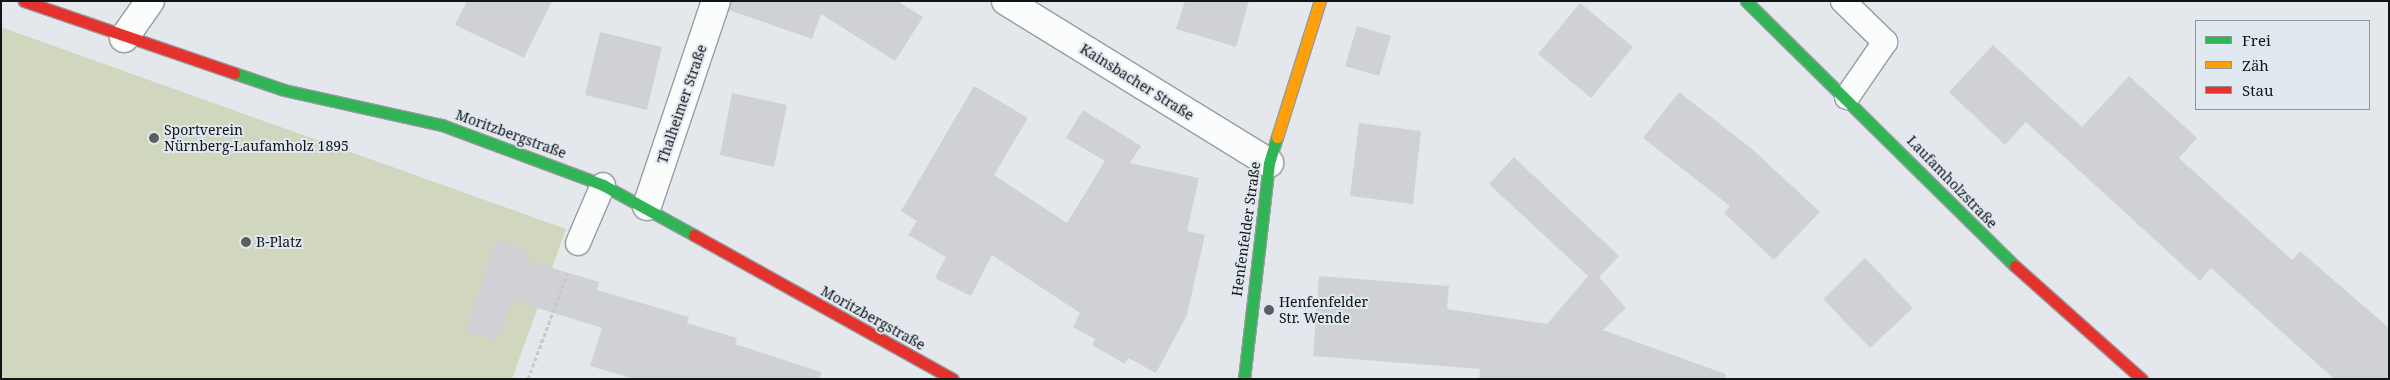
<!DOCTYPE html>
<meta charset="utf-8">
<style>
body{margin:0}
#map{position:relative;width:2390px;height:380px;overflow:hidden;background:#e4e8ec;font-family:"Noto Serif",serif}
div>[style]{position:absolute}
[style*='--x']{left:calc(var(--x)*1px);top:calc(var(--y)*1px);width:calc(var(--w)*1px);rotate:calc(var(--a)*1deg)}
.green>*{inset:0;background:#d1d7bf}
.building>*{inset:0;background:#d0d1d5}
.path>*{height:3px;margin-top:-1.5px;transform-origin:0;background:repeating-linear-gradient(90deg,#c6c8c9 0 4px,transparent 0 6.5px)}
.roads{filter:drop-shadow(1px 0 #999c9f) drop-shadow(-1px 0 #999c9f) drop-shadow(0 1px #999c9f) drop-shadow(0 -1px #999c9f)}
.lane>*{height:24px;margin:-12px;padding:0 12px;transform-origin:12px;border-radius:12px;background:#fbfcfc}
.street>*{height:28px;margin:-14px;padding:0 14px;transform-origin:14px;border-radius:14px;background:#fbfcfc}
.fast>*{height:11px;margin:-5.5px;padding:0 5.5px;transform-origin:5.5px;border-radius:5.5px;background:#30b455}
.slow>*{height:11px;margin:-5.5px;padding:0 5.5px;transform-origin:5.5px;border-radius:5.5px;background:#ff9f0a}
.jam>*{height:11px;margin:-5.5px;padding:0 5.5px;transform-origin:5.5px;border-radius:5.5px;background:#e5322d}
.dots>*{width:14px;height:14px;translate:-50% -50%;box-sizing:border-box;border:2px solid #e0e8f0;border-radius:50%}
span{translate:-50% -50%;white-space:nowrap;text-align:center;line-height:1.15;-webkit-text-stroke:4px #e0e8f0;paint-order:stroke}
.street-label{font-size:14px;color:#121517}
.poi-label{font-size:14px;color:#121517}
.left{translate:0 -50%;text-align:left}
.frame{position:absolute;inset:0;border:2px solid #121517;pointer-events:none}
.legend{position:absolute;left:2195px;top:20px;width:175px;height:90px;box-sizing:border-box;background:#e0e8f0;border:1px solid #8e9499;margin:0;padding:6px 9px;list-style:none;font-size:15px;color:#121517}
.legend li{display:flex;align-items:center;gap:10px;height:25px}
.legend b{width:25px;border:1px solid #8e9499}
</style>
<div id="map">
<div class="green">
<div style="clip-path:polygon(1px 27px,566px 229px,512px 379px,1px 379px)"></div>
</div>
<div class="building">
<div style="clip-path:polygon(467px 1px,552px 1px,524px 58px,455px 25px)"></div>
<div style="clip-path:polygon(731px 1px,897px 1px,923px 17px,895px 61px,821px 14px,812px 39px,729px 10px)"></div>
<div style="clip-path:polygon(1185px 1px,1249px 1px,1236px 47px,1176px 29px)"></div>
<div style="clip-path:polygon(1580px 3px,1633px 47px,1591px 98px,1538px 54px)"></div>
<div style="clip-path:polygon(1357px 26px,1391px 36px,1379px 76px,1345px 66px)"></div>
<div style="clip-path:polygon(600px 32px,662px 47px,647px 110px,585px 95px)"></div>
<div style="clip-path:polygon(1993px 45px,2082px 127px,2129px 76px,2197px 138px,2179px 158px,2292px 260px,2300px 251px,2389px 328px,2389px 379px,2334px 379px,2211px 268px,2200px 281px,2026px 122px,2005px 145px,1949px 92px)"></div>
<div style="clip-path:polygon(974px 86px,1028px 118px,994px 175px,1067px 223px,1105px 161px,1066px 138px,1083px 110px,1141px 146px,1130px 163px,1199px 178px,1187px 231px,1205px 235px,1187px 315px,1156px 373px,1128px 358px,1125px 364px,1092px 345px,1095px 339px,1073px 327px,1080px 313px,992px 255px,971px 296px,935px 278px,946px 257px,908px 235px,917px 221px,901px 211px)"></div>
<div style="clip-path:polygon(1679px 92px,1752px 149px,1820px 212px,1774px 260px,1724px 213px,1730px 206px,1643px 138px)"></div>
<div style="clip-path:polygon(732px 93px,787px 105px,774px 167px,720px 155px)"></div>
<div style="clip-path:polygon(1359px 123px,1421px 131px,1413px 204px,1350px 196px)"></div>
<div style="clip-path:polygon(1514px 157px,1619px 256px,1599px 277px,1626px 308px,1603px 330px,1726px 374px,1725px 379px,1479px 379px,1480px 369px,1313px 356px,1319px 276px,1449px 286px,1447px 309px,1547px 324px,1588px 276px,1489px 184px)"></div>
<div style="clip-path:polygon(497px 240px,529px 252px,526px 260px,599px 282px,597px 290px,689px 317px,687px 323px,737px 338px,735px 344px,821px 372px,820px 379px,634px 379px,590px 366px,602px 328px,512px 300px,497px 342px,465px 331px)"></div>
<div style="clip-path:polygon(1865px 258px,1913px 308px,1870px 348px,1823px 299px)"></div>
</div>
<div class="path">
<div style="--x:528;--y:379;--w:112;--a:-69.6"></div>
</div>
<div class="roads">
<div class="lane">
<div style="--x:1843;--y:1;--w:59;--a:44.3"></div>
<div style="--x:1885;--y:42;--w:67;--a:124.6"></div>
<div style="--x:578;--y:243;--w:63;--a:-66.7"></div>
</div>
<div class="street">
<div style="--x:1006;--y:1;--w:309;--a:31.6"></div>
<div style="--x:124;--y:38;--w:45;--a:-54.9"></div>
<div style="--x:647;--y:206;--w:216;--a:-71.4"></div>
</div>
<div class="fast">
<div style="--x:1746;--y:1;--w:378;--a:44.6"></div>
<div style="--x:234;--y:73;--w:53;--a:18.8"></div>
<div style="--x:284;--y:90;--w:162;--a:12.5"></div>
<div style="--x:442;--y:125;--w:172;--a:20.4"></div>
<div style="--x:603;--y:185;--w:104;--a:28.8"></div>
<div style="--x:1244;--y:379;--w:217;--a:-83.4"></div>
<div style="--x:1269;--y:163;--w:27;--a:-73"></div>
</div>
<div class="slow">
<div style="--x:1277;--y:137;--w:143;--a:-72.5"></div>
</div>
<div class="jam">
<div style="--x:24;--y:1;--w:222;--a:18.9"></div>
<div style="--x:694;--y:235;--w:296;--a:29.1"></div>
<div style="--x:2015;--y:266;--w:170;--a:41.7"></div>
</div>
</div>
<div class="dots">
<div style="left:154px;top:138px;background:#5c5f62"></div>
<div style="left:246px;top:242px;background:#5c5f62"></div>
<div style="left:1269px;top:310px;background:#5c5f62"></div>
</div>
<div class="street-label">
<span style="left:1137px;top:82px;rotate:32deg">Kainsbacher Straße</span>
<span style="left:682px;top:104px;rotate:-71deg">Thalheimer Straße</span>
<span style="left:511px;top:134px;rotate:20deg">Moritzbergstraße</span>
<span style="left:1952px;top:182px;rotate:46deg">Laufamholzstraße</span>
<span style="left:1246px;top:229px;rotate:-82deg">Henfenfelder Straße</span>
<span style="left:873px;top:318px;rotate:29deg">Moritzbergstraße</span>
</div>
<div class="poi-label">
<span class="left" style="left:164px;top:138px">Sportverein<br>Nürnberg-Laufamholz 1895</span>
<span class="left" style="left:256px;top:242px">B-Platz</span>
<span class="left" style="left:1279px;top:310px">Henfenfelder<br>Str. Wende</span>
</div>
<div class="frame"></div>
<ul class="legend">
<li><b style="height:6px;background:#30b455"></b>Frei</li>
<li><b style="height:6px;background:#ff9f0a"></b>Zäh</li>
<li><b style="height:6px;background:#e5322d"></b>Stau</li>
</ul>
</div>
